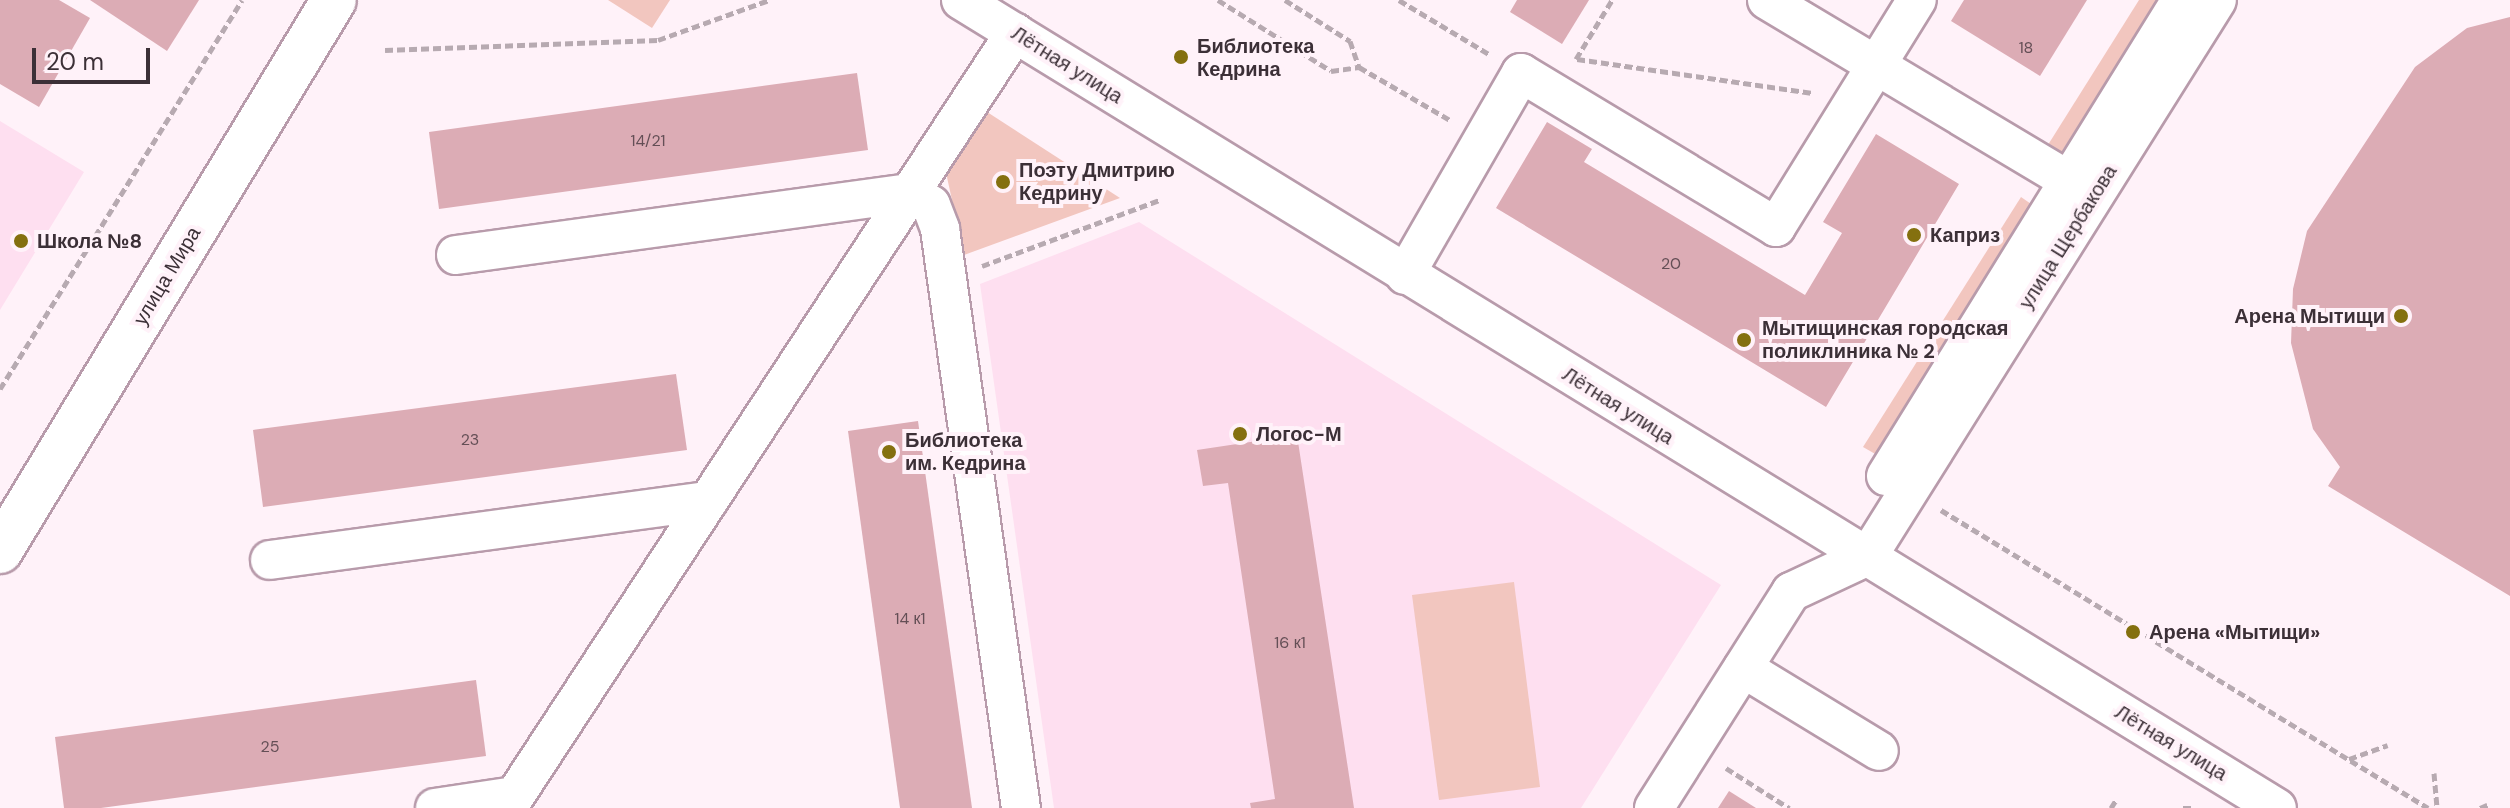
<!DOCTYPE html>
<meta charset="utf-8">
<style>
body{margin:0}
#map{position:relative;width:2510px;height:808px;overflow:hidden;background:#fff2f9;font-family:"DM Sans",sans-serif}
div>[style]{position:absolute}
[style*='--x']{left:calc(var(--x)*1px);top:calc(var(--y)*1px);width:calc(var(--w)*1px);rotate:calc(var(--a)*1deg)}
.built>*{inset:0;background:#fedff0}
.green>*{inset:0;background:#f2c6bf}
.building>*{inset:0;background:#dcacb5}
.path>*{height:5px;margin-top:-2.5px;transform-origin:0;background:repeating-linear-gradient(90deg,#b7aab1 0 8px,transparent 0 12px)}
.roads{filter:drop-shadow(2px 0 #b89bab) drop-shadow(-2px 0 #b89bab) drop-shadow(0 2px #b89bab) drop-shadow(0 -2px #b89bab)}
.minor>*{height:38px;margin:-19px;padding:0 19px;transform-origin:19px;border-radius:19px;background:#fff}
.major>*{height:44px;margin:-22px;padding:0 22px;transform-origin:22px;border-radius:22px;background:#fff}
.dots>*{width:22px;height:22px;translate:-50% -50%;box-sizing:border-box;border:4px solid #fff2f9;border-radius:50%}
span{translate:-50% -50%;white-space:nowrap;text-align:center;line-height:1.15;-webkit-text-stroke:8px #fff2f9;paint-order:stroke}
.number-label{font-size:16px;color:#644f56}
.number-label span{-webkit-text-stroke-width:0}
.poi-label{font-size:20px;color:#3c3037;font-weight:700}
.left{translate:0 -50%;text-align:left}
.right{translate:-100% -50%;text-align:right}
.street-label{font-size:20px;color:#3c3037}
.scale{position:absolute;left:32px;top:48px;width:118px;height:36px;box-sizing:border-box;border:4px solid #3c3037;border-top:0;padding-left:10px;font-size:24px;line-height:28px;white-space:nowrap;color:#3c3037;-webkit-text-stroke:6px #fff2f9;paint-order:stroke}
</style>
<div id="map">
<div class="built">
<div style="clip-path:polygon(0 121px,84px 172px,0 310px)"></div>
<div style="clip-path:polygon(1139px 222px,1721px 585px,1581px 808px,1054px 808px,980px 284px)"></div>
</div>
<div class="green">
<div style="clip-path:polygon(608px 0,670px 0,652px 28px)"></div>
<div style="clip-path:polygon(2139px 0,2158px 0,2059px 156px,2046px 148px)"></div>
<div style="clip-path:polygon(984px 110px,1120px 198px,964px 255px,945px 168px)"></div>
<div style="clip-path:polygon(2021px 197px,2034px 206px,1877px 455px,1863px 447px)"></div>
<div style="clip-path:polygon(1514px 582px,1540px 787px,1439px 800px,1412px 595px)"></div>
</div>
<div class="building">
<div style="clip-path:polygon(0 0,59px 0,90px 18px,39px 107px,0 84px)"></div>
<div style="clip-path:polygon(90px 0,199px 0,167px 51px)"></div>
<div style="clip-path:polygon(1517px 0,1589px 0,1562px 44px,1510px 12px)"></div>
<div style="clip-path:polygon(1964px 0,2087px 0,2040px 76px,1951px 21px)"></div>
<div style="clip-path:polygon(2510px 17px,2510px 596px,2328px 486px,2340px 467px,2313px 429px,2291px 343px,2293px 289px,2307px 231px,2415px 67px,2467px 28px)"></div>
<div style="clip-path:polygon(857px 73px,868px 150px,439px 209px,429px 132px)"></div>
<div style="clip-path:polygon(1547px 122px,1592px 149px,1584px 162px,1805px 295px,1842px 233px,1823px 222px,1876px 134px,1959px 184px,1826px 407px,1496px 208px)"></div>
<div style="clip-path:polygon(676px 374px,687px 450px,263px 507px,253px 430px)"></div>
<div style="clip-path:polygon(918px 421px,972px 808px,900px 808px,848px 431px)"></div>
<div style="clip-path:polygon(1297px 435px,1354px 808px,1251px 808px,1250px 803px,1275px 799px,1228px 483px,1203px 486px,1197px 450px)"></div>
<div style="clip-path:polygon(476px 680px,486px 756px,101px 808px,64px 808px,55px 737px)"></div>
<div style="clip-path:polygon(1729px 791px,1756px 808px,1718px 808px)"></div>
</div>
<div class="path">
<div style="--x:1218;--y:0;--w:133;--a:32.1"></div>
<div style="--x:1331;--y:71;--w:28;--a:-8"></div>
<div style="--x:1359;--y:67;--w:105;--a:30.2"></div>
<div style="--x:1285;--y:0;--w:77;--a:32.2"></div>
<div style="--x:1350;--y:41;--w:28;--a:71"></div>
<div style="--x:1399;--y:0;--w:105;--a:31"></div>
<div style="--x:385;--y:50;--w:273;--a:-2.1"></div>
<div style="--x:658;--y:40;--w:118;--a:-19.8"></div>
<div style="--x:1576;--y:59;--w:69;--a:-58.6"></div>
<div style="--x:1577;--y:59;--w:238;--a:8.2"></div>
<div style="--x:982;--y:266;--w:189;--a:-20.4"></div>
<div style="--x:0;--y:389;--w:458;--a:-58.1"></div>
<div style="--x:1941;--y:510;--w:571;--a:31.46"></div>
<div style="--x:2349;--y:759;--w:41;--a:-19.7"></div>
<div style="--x:1726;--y:768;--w:75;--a:32.4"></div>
<div style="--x:2434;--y:773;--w:35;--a:85"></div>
<div style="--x:2111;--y:808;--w:9;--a:-58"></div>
<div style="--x:2183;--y:808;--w:8;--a:0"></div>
<div style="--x:2480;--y:808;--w:8;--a:-23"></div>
</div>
<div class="roads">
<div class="minor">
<div style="--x:961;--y:0;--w:1544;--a:31.55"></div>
<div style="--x:1767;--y:0;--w:374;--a:30.9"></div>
<div style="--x:456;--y:255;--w:459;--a:-7.8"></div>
<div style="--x:911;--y:193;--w:23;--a:31"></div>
<div style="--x:931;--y:205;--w:26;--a:69"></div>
<div style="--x:940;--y:229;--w:585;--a:82.04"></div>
<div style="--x:1405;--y:275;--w:233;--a:-60.1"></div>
<div style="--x:1521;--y:73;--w:298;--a:31.1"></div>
<div style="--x:1776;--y:227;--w:267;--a:-58.2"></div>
<div style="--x:1886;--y:476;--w:560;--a:-58.21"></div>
<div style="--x:1868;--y:556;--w:656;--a:-57.88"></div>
<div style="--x:270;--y:560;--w:442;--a:-7.7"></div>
<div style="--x:1743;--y:668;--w:159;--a:31.4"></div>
<div style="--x:435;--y:808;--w:80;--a:-8.6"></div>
<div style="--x:507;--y:808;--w:927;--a:-56.76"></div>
<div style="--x:1654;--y:808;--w:256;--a:-57.6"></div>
<div style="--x:1791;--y:592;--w:85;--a:-25.1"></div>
</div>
<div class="major">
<div style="--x:0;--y:551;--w:644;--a:-58.78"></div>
</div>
</div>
<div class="dots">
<div style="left:1181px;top:57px;background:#84700f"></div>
<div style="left:1003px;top:182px;background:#84700f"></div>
<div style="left:1914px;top:235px;background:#84700f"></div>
<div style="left:21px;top:241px;background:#84700f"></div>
<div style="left:2401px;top:316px;background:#84700f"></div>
<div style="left:1744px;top:340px;background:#84700f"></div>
<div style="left:1240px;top:434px;background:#84700f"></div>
<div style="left:889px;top:452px;background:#84700f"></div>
<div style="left:2133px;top:632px;background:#84700f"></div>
</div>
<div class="number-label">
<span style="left:2026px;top:48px">18</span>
<span style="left:648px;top:141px">14/21</span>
<span style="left:1671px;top:264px">20</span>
<span style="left:470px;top:440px">23</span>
<span style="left:910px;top:619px">14 к1</span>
<span style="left:1290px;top:643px">16 к1</span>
<span style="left:270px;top:747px">25</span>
</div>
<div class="poi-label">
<span class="left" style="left:1197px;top:58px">Библиотека<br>Кедрина</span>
<span class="left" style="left:1019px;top:182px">Поэту Дмитрию<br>Кедрину</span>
<span class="left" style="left:1930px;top:235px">Каприз</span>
<span class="left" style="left:37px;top:241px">Школа №8</span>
<span class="right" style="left:2385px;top:316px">Арена Мытищи</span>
<span class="left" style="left:1762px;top:340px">Мытищинская городская<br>поликлиника № 2</span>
<span class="left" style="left:1256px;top:434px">Логос-М</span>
<span class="left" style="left:905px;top:452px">Библиотека<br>им. Кедрина</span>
<span class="left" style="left:2149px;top:632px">Арена «Мытищи»</span>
</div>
<div class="street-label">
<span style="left:1067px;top:65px;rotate:32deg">Лётная улица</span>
<span style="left:2068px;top:237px;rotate:-58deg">улица Щербакова</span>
<span style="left:167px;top:276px;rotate:-59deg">улица Мира</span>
<span style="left:1618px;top:406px;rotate:32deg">Лётная улица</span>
<span style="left:2171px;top:743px;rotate:31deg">Лётная улица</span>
</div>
<div class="scale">20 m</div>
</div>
